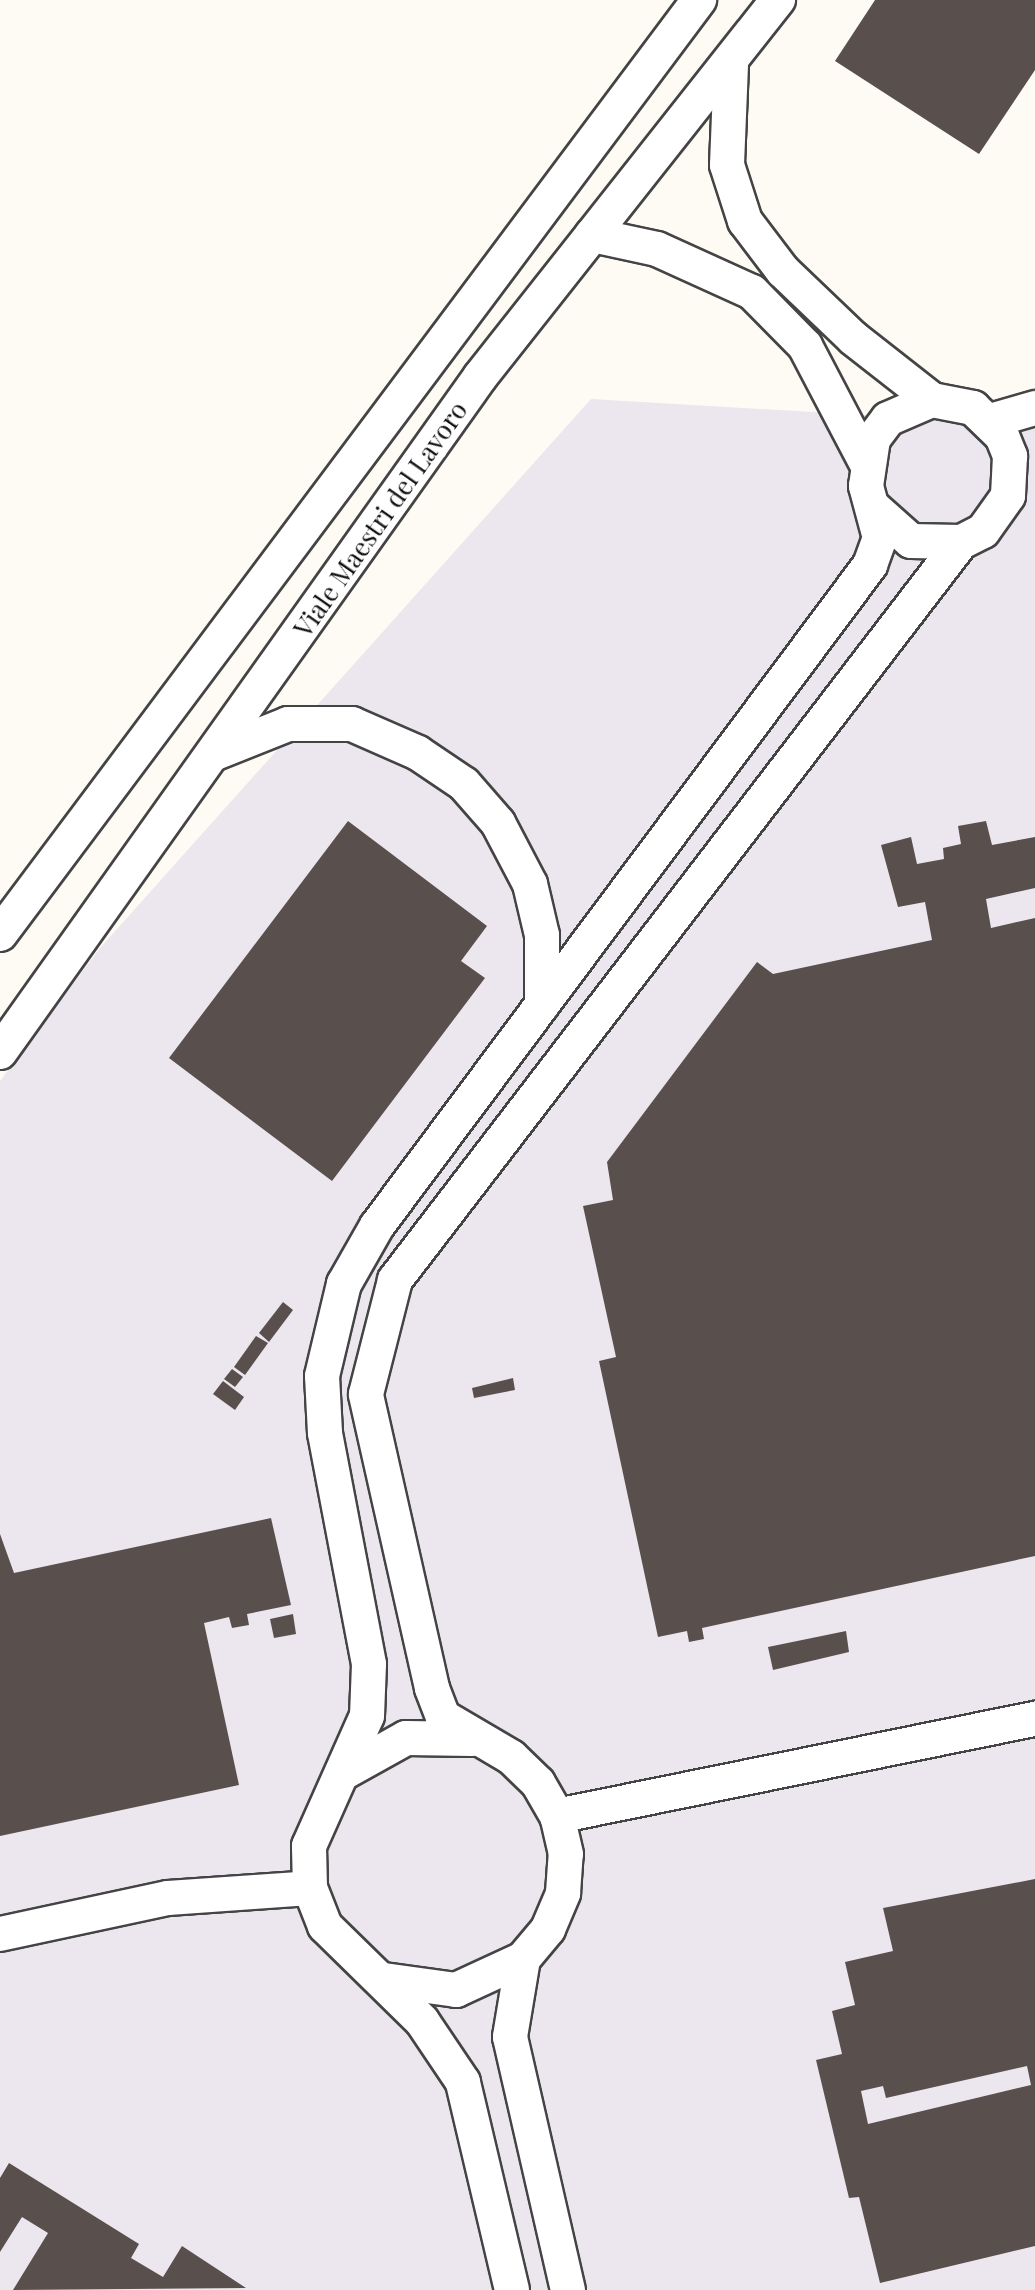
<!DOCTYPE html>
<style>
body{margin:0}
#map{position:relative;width:1035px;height:2290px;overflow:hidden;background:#fefbf5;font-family:"Playfair Display",serif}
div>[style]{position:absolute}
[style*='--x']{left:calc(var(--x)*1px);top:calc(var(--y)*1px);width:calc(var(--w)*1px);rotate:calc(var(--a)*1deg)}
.industrial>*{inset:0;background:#ece6ee}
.building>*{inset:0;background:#59504d}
.roads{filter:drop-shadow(2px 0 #444) drop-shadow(-2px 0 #444) drop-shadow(0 2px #444) drop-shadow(0 -2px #444)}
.minor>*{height:34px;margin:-17px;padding:0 17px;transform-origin:17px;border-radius:17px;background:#fff}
span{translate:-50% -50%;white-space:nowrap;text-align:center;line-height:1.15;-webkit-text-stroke:8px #fff;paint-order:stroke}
.street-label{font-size:26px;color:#111}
</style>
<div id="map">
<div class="industrial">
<div style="clip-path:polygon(591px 399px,1035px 425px,1035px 2290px,0 2290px,0 1081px,100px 948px)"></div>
</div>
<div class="building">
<div style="clip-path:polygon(875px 0,1035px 0,1035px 70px,979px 154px,835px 61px)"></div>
<div style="clip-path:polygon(348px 821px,487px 926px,461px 961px,485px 978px,332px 1181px,169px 1058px)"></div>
<div style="clip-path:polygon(986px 821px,992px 845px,1035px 837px,1035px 888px,986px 899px,991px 928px,1035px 918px,1035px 1556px,702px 1628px,704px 1639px,689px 1642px,687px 1631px,658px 1637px,599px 1361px,616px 1357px,583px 1206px,613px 1200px,607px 1162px,757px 962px,773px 974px,932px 940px,925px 902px,898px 907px,881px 845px,911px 837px,917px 864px,944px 859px,943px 848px,961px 844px,958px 826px)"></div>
<div style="clip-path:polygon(283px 1302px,293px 1310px,269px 1342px,259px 1333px)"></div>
<div style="clip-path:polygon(256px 1336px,268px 1343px,245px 1375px,234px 1367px)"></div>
<div style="clip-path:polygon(232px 1369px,243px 1377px,235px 1387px,224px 1379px)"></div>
<div style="clip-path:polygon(513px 1378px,515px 1390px,474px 1398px,472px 1388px)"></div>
<div style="clip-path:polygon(223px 1381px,244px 1397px,235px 1410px,213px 1394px)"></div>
<div style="clip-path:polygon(271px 1518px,291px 1605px,247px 1614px,249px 1625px,232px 1628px,229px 1617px,204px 1623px,239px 1785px,0 1836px,0 1534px,14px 1573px)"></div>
<div style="clip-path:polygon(293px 1614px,296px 1634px,274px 1638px,270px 1619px)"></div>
<div style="clip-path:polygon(846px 1631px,849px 1652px,773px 1670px,768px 1647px)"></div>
<div style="clip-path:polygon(evenodd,1035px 1879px,1035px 2246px,880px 2283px,859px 2197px,849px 2198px,816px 2060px,842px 2054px,832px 2011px,855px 2005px,845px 1962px,893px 1951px,883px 1908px,1035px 1879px,1027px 2066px,1031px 2085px,868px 2124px,861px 2091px,883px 2086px,886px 2098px,1027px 2066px)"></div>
<div style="clip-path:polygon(9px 2163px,139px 2244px,131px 2258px,163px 2277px,182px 2246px,246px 2288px,13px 2290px,48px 2233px,22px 2217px,0 2252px,0 2178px)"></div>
</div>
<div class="roads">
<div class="minor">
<div style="--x:731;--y:65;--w:100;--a:92.3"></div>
<div style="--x:727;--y:165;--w:59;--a:72.2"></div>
<div style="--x:745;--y:221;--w:63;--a:52.8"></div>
<div style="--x:783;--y:271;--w:97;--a:43.7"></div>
<div style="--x:853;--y:338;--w:100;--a:38.1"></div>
<div style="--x:592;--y:235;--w:66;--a:12.2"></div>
<div style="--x:657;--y:249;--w:104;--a:24.4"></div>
<div style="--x:752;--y:292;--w:76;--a:45.5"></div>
<div style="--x:805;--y:346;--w:131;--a:62.3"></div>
<div style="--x:990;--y:421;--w:47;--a:-16.1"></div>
<div style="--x:213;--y:754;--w:81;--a:-21.8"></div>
<div style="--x:288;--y:724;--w:64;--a:0"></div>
<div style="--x:352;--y:724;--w:72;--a:23.7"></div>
<div style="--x:418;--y:753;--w:55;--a:34"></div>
<div style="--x:464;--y:784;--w:52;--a:48.9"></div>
<div style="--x:498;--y:823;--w:69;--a:62.3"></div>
<div style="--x:530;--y:884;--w:52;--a:76.8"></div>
<div style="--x:542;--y:935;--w:70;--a:90"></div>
<div style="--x:0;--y:934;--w:1167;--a:-53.19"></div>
<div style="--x:0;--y:1052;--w:828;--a:-54.58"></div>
<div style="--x:480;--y:377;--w:481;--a:-51.7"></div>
<div style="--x:345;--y:1772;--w:70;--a:-29.1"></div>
<div style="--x:406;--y:1738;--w:66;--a:0.9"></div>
<div style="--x:557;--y:1816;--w:488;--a:-11.5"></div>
<div style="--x:0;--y:1934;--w:172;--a:-12.1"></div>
<div style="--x:168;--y:1898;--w:142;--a:-4"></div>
<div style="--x:523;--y:1959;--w:79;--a:99.5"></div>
<div style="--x:510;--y:2037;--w:260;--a:77.1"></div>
<div style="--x:384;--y:1980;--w:73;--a:7.9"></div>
<div style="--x:456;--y:1990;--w:74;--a:-24.8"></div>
<div style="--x:523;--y:1959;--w:39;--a:-50"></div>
<div style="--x:548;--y:1929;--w:39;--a:-67"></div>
<div style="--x:563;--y:1893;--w:39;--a:-86"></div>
<div style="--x:566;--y:1854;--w:39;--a:-103"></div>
<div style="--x:557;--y:1816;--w:38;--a:-120"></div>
<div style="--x:538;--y:1783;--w:37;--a:-136"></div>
<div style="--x:511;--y:1757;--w:79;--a:-149.5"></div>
<div style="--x:443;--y:1717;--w:31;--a:-111"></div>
<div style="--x:432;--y:1688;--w:301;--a:-102.7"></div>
<div style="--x:366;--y:1394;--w:118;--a:-75.7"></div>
<div style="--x:395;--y:1280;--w:930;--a:-52.51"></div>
<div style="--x:512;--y:2290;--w:214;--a:-103.3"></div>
<div style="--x:463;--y:2082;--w:73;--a:-123.9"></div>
<div style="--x:422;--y:2021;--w:136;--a:-135.6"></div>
<div style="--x:325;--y:1926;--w:41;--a:-111.5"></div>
<div style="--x:310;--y:1888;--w:42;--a:-91.4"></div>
<div style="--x:309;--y:1846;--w:142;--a:-66"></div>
<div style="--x:367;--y:1716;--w:52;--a:-87.8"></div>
<div style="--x:369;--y:1664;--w:235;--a:-100.8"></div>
<div style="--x:325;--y:1433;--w:57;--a:-93"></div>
<div style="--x:322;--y:1376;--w:95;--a:-76.6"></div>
<div style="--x:344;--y:1284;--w:67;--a:-60.4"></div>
<div style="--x:377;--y:1226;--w:825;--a:-53.28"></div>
<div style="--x:870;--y:565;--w:29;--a:-70"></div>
<div style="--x:880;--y:538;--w:54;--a:-105.1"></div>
<div style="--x:866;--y:486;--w:48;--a:-81.5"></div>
<div style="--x:873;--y:439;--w:25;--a:-53"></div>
<div style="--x:888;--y:419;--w:48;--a:-23.4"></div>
<div style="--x:932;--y:400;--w:42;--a:11"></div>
<div style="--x:973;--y:408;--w:40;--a:44"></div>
<div style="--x:1002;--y:436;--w:22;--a:68"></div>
<div style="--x:1010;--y:456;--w:40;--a:92.9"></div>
<div style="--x:1008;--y:496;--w:43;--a:125.5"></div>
<div style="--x:983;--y:531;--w:25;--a:153"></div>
<div style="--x:961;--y:542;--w:50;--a:-178.9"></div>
<div style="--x:911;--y:541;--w:50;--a:-138.3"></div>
</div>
</div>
<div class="street-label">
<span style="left:380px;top:519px;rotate:-55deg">Viale Maestri del Lavoro</span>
</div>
</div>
